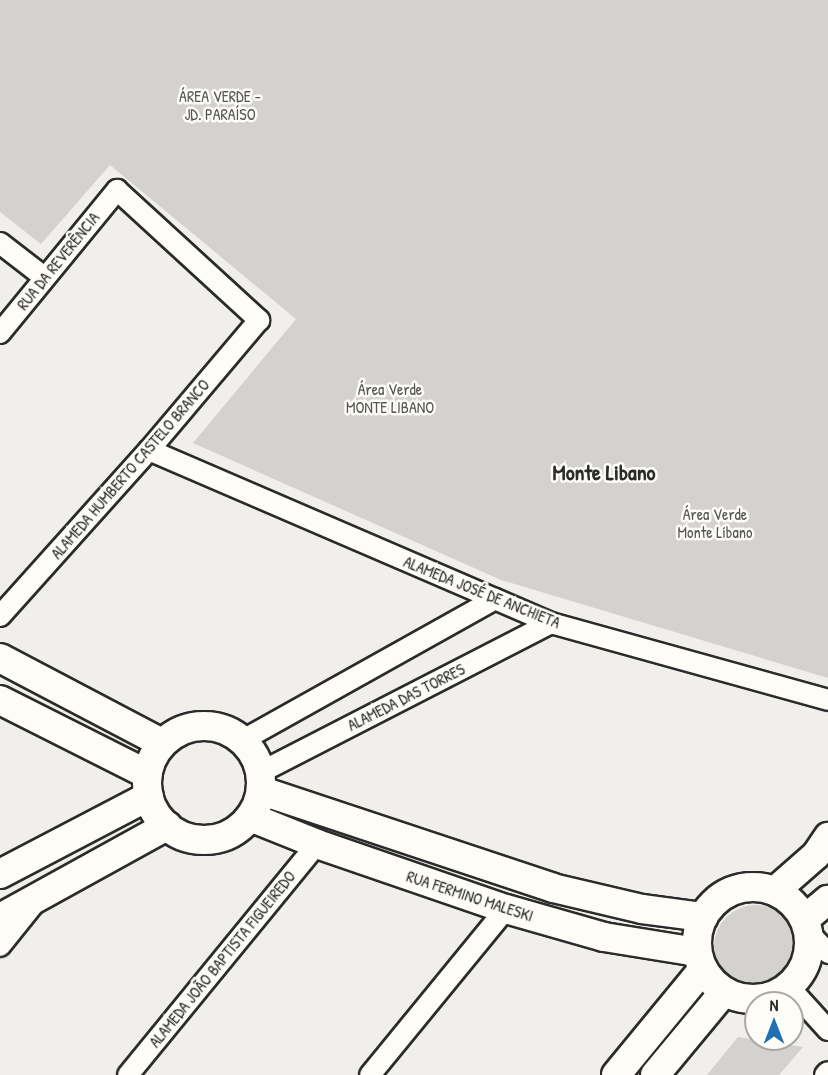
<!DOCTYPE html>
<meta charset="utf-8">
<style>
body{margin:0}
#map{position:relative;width:828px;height:1075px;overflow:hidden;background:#f0efeb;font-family:"Patrick Hand",sans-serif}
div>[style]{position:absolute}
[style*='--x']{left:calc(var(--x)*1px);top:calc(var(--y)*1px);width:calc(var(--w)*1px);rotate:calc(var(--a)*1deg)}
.green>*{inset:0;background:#d3d2cf}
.round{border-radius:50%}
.path>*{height:4px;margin-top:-2px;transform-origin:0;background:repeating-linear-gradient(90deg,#2b2b2b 0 4.5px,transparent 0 9px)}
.roads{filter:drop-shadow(2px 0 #2b2b2b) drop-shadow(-2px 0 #2b2b2b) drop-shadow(0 2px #2b2b2b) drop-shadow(0 -2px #2b2b2b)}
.street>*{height:20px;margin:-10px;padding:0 10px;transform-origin:10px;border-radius:10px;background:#fdfcf7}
.secondary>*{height:28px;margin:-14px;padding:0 14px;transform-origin:14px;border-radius:14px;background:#fdfcf7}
.secondary>.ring{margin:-14px;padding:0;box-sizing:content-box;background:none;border:28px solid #fdfcf7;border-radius:50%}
span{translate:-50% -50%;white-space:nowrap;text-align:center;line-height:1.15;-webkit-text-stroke:5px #fdfcf7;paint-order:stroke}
.park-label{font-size:16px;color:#555554}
.street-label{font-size:16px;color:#2b2b2b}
.district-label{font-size:22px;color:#2b2b2b;font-weight:700}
.north{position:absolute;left:744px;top:991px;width:60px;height:60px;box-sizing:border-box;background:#fdfcf7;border:2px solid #a9a8a5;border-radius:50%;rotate:0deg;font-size:16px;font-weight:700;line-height:24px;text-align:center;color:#2b2b2b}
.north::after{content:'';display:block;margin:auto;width:21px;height:27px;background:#1f6fb2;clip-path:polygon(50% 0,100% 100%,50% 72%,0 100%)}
</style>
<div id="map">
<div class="green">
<div style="clip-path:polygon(0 0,828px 0,828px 678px,501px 580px,193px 443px,296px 319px,110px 165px,41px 244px,0 212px)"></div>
<div class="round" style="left:714px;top:905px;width:84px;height:84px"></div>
<div style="clip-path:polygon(738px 1037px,803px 1047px,779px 1075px,707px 1075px)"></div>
</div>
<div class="path">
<div style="--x:712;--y:897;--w:23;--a:-34"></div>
<div style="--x:731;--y:884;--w:23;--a:-7"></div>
</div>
<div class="roads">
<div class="street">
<div style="--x:0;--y:243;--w:56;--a:37.7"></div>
<div style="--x:0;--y:333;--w:185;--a:-50.7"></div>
<div style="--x:117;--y:190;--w:193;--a:42.5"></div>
<div style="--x:259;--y:320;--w:170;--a:130.2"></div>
<div style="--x:149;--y:450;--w:223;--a:131.9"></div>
<div style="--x:149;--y:450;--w:438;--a:23.3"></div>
<div style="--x:551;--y:623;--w:288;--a:15.5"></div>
<div style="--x:243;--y:740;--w:289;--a:-29.2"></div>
<div style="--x:261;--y:772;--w:326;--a:-27.2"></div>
<div style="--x:809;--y:933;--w:28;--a:46"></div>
<div style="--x:0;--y:946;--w:51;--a:-51.3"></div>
<div style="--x:789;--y:987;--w:58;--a:47.8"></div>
<div style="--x:128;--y:1075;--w:298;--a:-50.7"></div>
<div style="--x:370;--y:1075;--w:215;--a:-50.7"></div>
<div style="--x:825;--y:1075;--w:4;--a:-45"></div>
</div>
<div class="secondary">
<div style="--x:0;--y:658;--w:183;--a:27.7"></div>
<div style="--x:0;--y:700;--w:165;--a:26.7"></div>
<div class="ring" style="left:147px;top:726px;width:86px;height:86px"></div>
<div style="--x:262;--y:791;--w:307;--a:18.4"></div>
<div style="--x:553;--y:888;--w:91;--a:13.3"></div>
<div style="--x:642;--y:909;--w:62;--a:7.5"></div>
<div style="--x:250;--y:817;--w:72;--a:21.9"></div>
<div style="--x:317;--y:844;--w:200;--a:19"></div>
<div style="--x:506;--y:909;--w:102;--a:15.9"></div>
<div style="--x:604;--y:937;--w:94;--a:9.2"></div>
<div style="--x:0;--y:874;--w:168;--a:-27.6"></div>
<div class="ring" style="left:697px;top:887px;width:84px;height:84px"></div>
<div style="--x:775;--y:891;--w:55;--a:-41.3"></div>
<div style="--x:816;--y:855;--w:22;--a:-56"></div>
<div style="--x:0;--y:918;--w:191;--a:-28.9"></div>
<div style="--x:805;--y:919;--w:30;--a:-40"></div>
<div style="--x:616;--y:1075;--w:137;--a:-50.6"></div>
<div style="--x:655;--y:1075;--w:108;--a:-50.3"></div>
</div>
</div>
<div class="park-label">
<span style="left:220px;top:105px">ÁREA VERDE -<br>JD. PARAÍSO</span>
<span style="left:390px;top:398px">Área Verde<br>MONTE LIBANO</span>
<span style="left:715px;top:523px">Área Verde<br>Monte Líbano</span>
</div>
<div class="street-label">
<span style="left:58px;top:261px;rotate:-51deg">RUA DA REVERÊNCIA</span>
<span style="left:130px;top:469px;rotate:-49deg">ALAMEDA HUMBERTO CASTELO BRANCO</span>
<span style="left:482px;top:592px;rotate:22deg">ALAMEDA JOSÉ DE ANCHIETA</span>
<span style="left:406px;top:697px;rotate:-27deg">ALAMEDA DAS TORRES</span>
<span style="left:470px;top:896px;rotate:18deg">RUA FERMINO MALESKI</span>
<span style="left:222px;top:959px;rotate:-51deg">ALAMEDA JOÃO BAPTISTA FIGUEIREDO</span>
</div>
<div class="district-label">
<span style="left:604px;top:473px">Monte Libano</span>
</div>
<div class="north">N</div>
</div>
